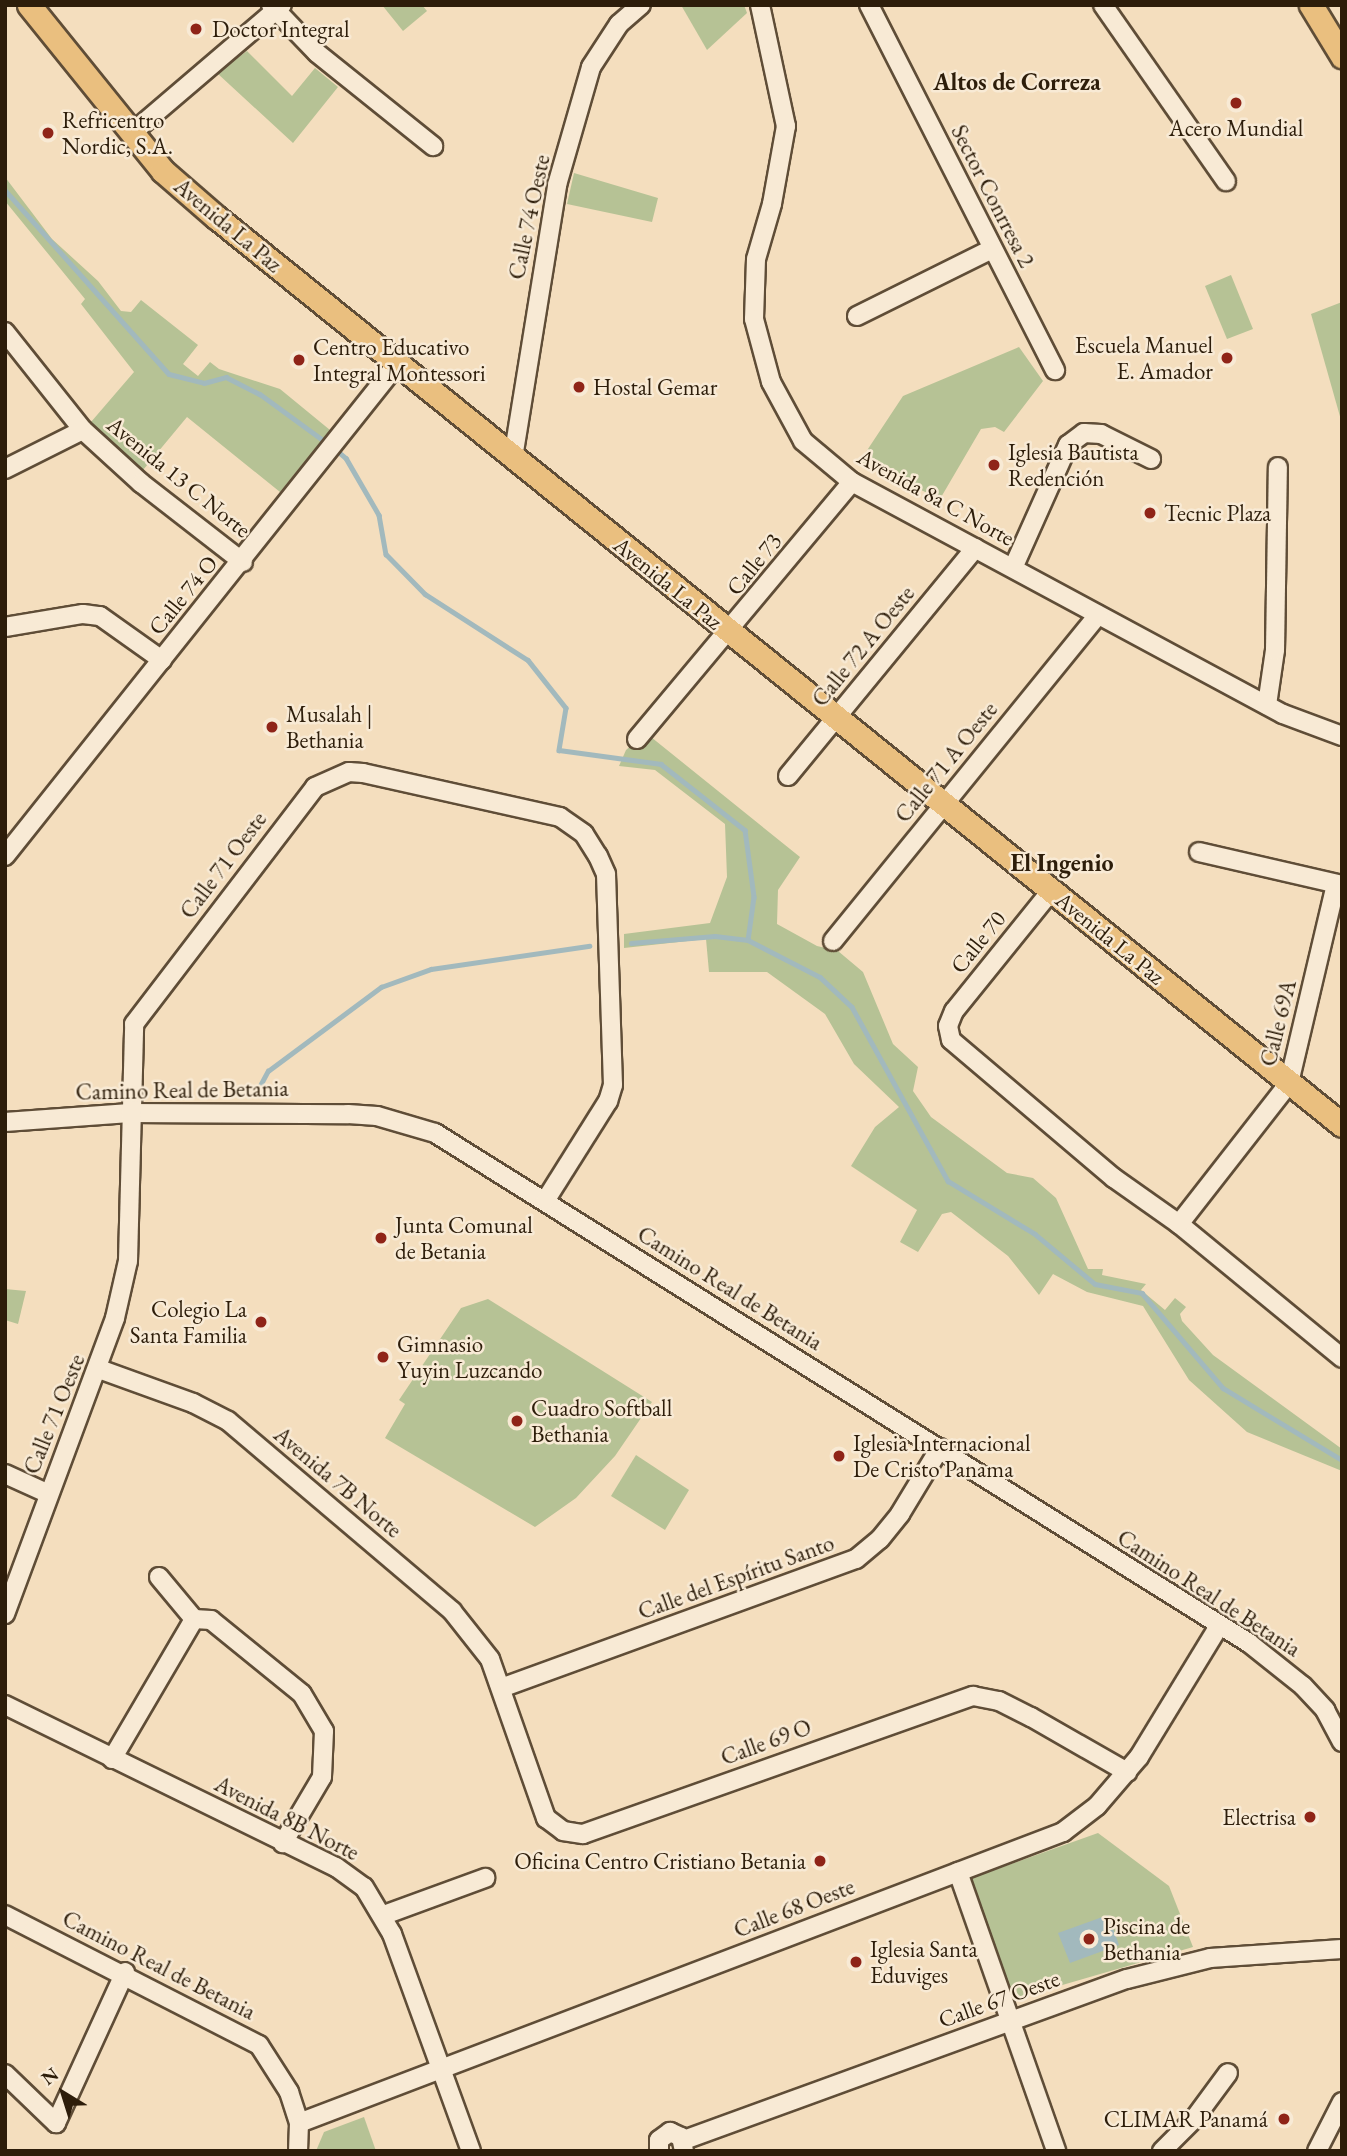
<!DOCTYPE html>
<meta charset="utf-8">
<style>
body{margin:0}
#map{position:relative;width:1347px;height:2156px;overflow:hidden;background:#f4debe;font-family:"EB Garamond",serif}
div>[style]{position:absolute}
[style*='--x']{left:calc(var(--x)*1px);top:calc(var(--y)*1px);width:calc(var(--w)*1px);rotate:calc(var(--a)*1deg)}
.green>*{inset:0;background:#b6c295}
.water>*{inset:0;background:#a2b9bd}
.stream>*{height:4.5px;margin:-2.25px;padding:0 2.25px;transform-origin:2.25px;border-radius:2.25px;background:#a2b9bd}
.roads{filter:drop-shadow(2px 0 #5f4d37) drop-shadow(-2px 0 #5f4d37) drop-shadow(0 2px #5f4d37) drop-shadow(0 -2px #5f4d37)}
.minor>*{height:18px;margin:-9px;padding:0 9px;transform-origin:9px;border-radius:9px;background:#f8ead5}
.major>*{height:23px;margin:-11.5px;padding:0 11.5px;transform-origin:11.5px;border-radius:11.5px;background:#eabf7f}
.dots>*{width:19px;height:19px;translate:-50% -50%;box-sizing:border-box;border:4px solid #f8ead5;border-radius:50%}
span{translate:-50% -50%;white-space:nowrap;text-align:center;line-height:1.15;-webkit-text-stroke:5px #f8ead5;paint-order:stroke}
.poi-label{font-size:23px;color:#2d1d0a}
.left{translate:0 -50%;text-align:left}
.right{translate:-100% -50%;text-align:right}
.street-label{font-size:23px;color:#2d1d0a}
.neighbourhood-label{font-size:24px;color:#2d1d0a;font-weight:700}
.frame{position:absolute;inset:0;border:7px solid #2d1d0a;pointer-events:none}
.north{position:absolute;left:28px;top:2058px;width:70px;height:70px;-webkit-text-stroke:5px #f8ead5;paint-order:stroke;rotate:322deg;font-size:19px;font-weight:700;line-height:28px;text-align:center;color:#2d1d0a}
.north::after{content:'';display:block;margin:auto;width:24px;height:32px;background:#2d1d0a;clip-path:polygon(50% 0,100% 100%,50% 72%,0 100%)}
</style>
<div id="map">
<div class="green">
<div style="clip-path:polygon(382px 5px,422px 5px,427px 11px,403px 31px)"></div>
<div style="clip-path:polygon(681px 5px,744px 5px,747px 13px,707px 50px)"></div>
<div style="clip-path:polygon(247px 51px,292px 96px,315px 68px,338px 87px,293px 143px,217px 73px)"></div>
<div style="clip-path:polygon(574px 173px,658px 198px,652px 222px,567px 204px)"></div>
<div style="clip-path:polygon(5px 177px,52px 239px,98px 281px,121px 311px,131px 312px,141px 300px,198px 345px,183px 364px,198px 376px,210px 362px,219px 369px,280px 389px,330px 430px,280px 492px,187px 417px,143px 470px,91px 422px,134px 372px,81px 304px,85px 299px,5px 201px)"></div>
<div style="clip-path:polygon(1231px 275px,1253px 329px,1227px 339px,1205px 286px)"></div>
<div style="clip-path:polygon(1342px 302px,1342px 419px,1341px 420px,1311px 314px)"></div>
<div style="clip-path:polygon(1019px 347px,1043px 381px,1004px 432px,995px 427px,981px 429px,940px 499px,860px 461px,903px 396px)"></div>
<div style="clip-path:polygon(646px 733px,800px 857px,778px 890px,777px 924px,817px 946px,838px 951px,863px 972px,893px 1044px,918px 1067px,913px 1091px,931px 1117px,1007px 1173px,1033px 1178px,1056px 1198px,1088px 1269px,1103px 1269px,1102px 1275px,1146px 1284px,1141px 1290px,1165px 1310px,1175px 1298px,1186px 1307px,1180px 1314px,1182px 1321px,1213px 1355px,1342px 1449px,1342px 1471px,1247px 1432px,1189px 1380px,1143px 1306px,1087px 1292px,1053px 1274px,1039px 1295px,1008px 1256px,951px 1212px,942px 1214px,918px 1252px,900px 1242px,917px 1210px,851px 1166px,875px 1127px,899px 1107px,854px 1064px,825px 1014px,767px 972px,709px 972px,706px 939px,624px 948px,624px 934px,710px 923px,727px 877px,725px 824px,655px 770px,619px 766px,626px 750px)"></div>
<div style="clip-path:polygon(5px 1289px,26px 1291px,18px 1324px,5px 1320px)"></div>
<div style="clip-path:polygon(488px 1299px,652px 1402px,615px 1456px,576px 1498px,535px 1527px,385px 1438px,405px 1404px,399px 1400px,461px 1308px)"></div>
<div style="clip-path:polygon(636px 1455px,689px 1490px,665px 1530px,611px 1496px)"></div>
<div style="clip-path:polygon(1098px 1833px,1169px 1886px,1193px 1947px,1004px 2002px,961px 1882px)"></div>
<div style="clip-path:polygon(364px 2117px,376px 2151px,316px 2151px,324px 2132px)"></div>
</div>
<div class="water">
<div style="clip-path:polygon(1108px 1915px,1119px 1945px,1070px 1963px,1058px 1933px)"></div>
</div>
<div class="stream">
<div style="--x:5;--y:190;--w:246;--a:48.3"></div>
<div style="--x:169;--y:374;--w:36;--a:14"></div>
<div style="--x:204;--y:383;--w:23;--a:-15"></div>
<div style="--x:226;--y:377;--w:38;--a:27"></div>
<div style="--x:260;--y:394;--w:83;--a:36.2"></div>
<div style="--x:334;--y:448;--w:16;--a:40"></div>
<div style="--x:346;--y:458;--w:66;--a:59.9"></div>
<div style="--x:379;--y:515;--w:40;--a:80"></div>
<div style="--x:386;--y:554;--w:56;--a:45.7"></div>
<div style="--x:425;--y:594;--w:122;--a:32.7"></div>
<div style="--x:528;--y:660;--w:61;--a:51.6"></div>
<div style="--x:566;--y:708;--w:43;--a:99.5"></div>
<div style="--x:559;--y:750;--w:103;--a:7.8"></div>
<div style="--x:661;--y:764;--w:107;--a:38.2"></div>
<div style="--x:745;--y:830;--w:68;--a:82.3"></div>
<div style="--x:754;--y:897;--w:43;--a:97.9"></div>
<div style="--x:748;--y:940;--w:81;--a:27.2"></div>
<div style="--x:820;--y:977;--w:44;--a:43.2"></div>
<div style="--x:852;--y:1007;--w:199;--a:61.1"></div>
<div style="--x:948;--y:1181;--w:102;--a:31.3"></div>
<div style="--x:1035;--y:1234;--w:78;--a:39.8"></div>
<div style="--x:1095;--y:1284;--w:48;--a:10.8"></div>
<div style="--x:1142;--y:1293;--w:125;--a:49.5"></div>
<div style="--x:1223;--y:1388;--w:139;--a:31.2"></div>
<div style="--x:631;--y:943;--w:84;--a:-4.8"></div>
<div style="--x:715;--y:936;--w:33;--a:7"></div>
<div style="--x:255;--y:1095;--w:27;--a:-62"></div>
<div style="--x:268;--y:1071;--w:141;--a:-36.6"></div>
<div style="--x:381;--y:987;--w:53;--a:-19.8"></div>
<div style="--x:431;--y:969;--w:160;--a:-8.3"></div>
</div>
<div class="roads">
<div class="minor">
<div style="--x:271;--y:5;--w:66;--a:46.2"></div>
<div style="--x:317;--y:53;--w:149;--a:38.7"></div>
<div style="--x:760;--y:5;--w:124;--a:77.9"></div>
<div style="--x:786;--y:126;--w:79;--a:100.2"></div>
<div style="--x:772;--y:204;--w:57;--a:106.2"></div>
<div style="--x:756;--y:259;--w:60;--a:91.9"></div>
<div style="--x:754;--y:319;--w:65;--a:74.9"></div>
<div style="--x:771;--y:382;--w:67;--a:61.5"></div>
<div style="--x:803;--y:441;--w:64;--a:39.9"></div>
<div style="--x:852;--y:482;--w:489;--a:28.3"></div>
<div style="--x:1283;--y:714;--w:63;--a:20.4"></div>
<div style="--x:869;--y:5;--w:410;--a:63"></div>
<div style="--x:1103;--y:5;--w:215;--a:55.1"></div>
<div style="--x:132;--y:133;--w:197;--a:-40.5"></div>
<div style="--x:857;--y:316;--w:151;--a:-26.4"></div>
<div style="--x:5;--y:332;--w:125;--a:51.5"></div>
<div style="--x:83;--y:430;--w:79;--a:42.4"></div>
<div style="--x:141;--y:483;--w:129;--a:37.8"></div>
<div style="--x:513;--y:458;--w:277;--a:-80.8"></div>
<div style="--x:557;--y:185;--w:123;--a:-73.9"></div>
<div style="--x:591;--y:67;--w:51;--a:-56.9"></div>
<div style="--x:619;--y:24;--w:29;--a:-41"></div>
<div style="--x:5;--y:469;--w:87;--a:-26.6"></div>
<div style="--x:1013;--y:568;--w:135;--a:-65.9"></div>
<div style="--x:1068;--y:445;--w:20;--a:-37"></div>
<div style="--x:1084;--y:433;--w:17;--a:3"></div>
<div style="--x:1101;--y:434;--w:56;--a:26.6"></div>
<div style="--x:5;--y:627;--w:79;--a:-9.5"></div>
<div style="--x:83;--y:614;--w:17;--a:7"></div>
<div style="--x:100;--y:616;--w:76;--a:35.4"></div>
<div style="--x:1267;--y:705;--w:56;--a:-81.7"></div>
<div style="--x:1275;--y:650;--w:183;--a:-89.1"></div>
<div style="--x:637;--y:739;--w:335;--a:-50.1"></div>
<div style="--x:788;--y:776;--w:295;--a:-50.6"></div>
<div style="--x:1199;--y:852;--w:147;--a:13"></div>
<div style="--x:5;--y:856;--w:629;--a:-51.45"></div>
<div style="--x:1051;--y:891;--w:154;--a:128.9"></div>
<div style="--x:954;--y:1011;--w:16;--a:112"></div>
<div style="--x:948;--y:1026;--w:14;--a:78"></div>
<div style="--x:951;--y:1040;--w:214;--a:40.3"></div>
<div style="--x:1114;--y:1178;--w:80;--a:35.3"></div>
<div style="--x:1179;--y:1224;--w:211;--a:39.4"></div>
<div style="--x:833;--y:941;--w:420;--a:-50.9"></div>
<div style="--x:5;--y:1122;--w:125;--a:-4.1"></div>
<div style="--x:130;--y:1113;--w:218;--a:0.3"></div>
<div style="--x:348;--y:1114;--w:29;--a:4"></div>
<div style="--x:377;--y:1116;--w:60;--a:16.3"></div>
<div style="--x:435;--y:1133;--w:961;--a:32.07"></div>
<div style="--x:1249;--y:1643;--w:69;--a:38.5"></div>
<div style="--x:1303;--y:1686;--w:33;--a:47"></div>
<div style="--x:1325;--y:1710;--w:36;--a:62"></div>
<div style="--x:1179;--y:1224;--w:179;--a:-52"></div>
<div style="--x:1289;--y:1083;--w:204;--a:-76.7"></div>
<div style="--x:99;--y:1369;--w:100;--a:19.9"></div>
<div style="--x:193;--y:1403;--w:39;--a:27"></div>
<div style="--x:228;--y:1421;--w:294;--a:40.3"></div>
<div style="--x:452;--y:1611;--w:61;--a:51.6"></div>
<div style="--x:490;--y:1659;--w:169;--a:70.6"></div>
<div style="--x:546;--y:1818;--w:21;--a:37"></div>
<div style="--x:563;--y:1831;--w:20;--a:9"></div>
<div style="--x:583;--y:1834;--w:414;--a:-19.5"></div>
<div style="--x:973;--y:1696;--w:26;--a:11"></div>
<div style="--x:999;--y:1701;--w:36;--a:27"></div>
<div style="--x:1031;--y:1717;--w:111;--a:29.8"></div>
<div style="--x:5;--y:1474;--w:48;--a:24.4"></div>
<div style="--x:159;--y:1577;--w:55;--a:50.2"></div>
<div style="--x:5;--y:1614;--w:316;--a:-69.6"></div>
<div style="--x:115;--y:1318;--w:58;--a:-77.2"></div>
<div style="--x:128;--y:1261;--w:237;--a:-88.5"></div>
<div style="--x:134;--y:1024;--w:298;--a:-52.6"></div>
<div style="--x:315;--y:787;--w:37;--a:-24"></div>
<div style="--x:349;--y:772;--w:14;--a:4"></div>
<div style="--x:363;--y:773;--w:202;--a:12.6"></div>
<div style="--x:560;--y:817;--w:29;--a:35"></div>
<div style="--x:584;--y:834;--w:26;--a:58"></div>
<div style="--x:598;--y:856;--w:20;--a:66"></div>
<div style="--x:606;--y:874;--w:211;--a:88.1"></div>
<div style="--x:613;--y:1085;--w:17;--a:107"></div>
<div style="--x:608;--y:1101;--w:118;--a:122.2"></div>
<div style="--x:194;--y:1619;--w:17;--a:3"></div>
<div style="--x:211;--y:1620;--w:117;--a:39.1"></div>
<div style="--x:302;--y:1694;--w:43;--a:59.3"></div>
<div style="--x:324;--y:1731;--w:46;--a:92.5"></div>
<div style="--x:322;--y:1777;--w:77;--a:120.6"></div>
<div style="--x:501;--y:1688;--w:378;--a:-20"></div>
<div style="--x:856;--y:1559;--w:31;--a:-40"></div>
<div style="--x:880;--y:1539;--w:32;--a:-51"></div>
<div style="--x:900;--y:1514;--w:77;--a:-58.8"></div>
<div style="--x:5;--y:1705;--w:369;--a:26.1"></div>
<div style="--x:336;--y:1867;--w:34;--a:36"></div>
<div style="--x:364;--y:1887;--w:55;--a:59.2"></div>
<div style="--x:392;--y:1934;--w:231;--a:70"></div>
<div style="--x:112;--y:1759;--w:162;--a:-59.6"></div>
<div style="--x:958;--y:1872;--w:296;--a:70.6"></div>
<div style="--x:5;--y:1915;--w:285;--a:27.1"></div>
<div style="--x:259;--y:2045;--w:56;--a:57.4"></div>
<div style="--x:289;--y:2092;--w:33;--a:72"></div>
<div style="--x:299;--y:2123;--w:28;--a:92"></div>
<div style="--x:384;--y:1915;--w:108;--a:-20.1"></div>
<div style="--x:5;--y:2074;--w:71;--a:43.9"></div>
<div style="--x:56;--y:2123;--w:166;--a:-65.4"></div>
<div style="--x:299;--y:2123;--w:818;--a:-20.85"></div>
<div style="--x:1063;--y:1832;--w:43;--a:-37.4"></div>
<div style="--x:1097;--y:1806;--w:65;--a:-49.4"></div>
<div style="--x:1139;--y:1757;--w:153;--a:-58.6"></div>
<div style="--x:684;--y:2140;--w:471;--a:-20"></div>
<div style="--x:1127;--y:1979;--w:86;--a:-14.2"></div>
<div style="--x:1210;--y:1958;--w:132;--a:-3.9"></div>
<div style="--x:659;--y:2151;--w:11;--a:-90"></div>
<div style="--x:659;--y:2140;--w:14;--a:-36"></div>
<div style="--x:670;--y:2132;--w:12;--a:24"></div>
<div style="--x:681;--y:2137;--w:14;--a:78"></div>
<div style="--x:1162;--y:2151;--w:45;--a:-45"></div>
<div style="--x:1194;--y:2119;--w:57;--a:-53.5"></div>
<div style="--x:1317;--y:2151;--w:55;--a:-63"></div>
</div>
<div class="major">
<div style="--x:29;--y:5;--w:213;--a:51.1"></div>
<div style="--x:163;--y:171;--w:70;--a:41"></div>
<div style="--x:216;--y:217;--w:1446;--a:38.88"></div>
<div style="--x:1311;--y:5;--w:60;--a:58.7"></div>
</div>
</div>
<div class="dots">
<div style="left:196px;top:29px;background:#8f2418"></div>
<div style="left:1236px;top:103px;background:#8f2418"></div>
<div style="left:48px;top:133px;background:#8f2418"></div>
<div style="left:1227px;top:358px;background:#8f2418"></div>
<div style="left:299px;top:360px;background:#8f2418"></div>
<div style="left:579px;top:387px;background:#8f2418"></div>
<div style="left:994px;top:465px;background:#8f2418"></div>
<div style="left:1150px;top:513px;background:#8f2418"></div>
<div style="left:272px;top:727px;background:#8f2418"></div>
<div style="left:381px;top:1238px;background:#8f2418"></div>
<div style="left:261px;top:1322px;background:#8f2418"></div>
<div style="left:383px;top:1357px;background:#8f2418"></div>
<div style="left:517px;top:1421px;background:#8f2418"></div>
<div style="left:839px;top:1456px;background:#8f2418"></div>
<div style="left:1310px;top:1817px;background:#8f2418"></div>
<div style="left:820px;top:1861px;background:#8f2418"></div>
<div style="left:1089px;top:1939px;background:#8f2418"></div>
<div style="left:856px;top:1962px;background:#8f2418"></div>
<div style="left:1284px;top:2119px;background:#8f2418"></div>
</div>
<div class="poi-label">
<span class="left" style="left:212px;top:29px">Doctor Integral</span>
<span class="left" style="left:62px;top:133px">Refricentro<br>Nordic, S.A.</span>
<span style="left:1236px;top:128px">Acero Mundial</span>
<span class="right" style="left:1213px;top:358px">Escuela Manuel<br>E. Amador</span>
<span class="left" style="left:313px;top:360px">Centro Educativo<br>Integral Montessori</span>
<span class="left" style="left:593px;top:387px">Hostal Gemar</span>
<span class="left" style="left:1008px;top:465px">Iglesia Bautista<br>Redención</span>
<span class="left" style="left:1164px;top:513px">Tecnic Plaza</span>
<span class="left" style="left:286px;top:727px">Musalah |<br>Bethania</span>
<span class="left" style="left:395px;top:1238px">Junta Comunal<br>de Betania</span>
<span class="right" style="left:247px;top:1322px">Colegio La<br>Santa Familia</span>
<span class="left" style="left:397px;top:1357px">Gimnasio<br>Yuyin Luzcando</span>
<span class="left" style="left:531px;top:1421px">Cuadro Softball<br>Bethania</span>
<span class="left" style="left:853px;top:1456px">Iglesia Internacional<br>De Cristo Panama</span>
<span class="right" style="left:1296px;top:1817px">Electrisa</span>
<span class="right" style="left:806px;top:1861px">Oficina Centro Cristiano Betania</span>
<span class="left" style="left:1103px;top:1939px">Piscina de<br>Bethania</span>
<span class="left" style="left:870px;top:1962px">Iglesia Santa<br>Eduviges</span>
<span class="right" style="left:1268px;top:2119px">CLIMAR Panamá</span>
</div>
<div class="street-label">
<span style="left:993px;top:196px;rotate:63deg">Sector Conrresa 2</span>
<span style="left:529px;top:217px;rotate:-78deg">Calle 74 Oeste</span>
<span style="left:228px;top:225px;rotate:40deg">Avenida La Paz</span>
<span style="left:179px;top:477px;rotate:39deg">Avenida 13 C Norte</span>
<span style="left:936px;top:497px;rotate:29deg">Avenida 8a C Norte</span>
<span style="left:754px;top:564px;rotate:-51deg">Calle 73</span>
<span style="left:668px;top:583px;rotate:39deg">Avenida La Paz</span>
<span style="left:183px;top:595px;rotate:-51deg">Calle 74 O</span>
<span style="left:863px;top:646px;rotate:-51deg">Calle 72 A Oeste</span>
<span style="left:946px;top:762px;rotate:-51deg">Calle 71 A Oeste</span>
<span style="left:223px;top:865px;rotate:-53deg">Calle 71 Oeste</span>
<span style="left:1110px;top:938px;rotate:39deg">Avenida La Paz</span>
<span style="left:978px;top:942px;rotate:-51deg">Calle 70</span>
<span style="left:1278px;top:1023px;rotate:-76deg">Calle 69A</span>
<span style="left:182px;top:1090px;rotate:-1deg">Camino Real de Betania</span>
<span style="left:730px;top:1288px;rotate:32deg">Camino Real de Betania</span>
<span style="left:54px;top:1414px;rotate:-68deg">Calle 71 Oeste</span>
<span style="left:338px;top:1482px;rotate:40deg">Avenida 7B Norte</span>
<span style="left:736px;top:1577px;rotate:-20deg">Calle del Espíritu Santo</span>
<span style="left:1209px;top:1593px;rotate:33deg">Camino Real de Betania</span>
<span style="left:766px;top:1742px;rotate:-20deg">Calle 69 O</span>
<span style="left:287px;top:1818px;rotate:27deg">Avenida 8B Norte</span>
<span style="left:794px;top:1908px;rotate:-21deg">Calle 68 Oeste</span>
<span style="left:159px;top:1965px;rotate:27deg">Camino Real de Betania</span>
<span style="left:999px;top:1999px;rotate:-20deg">Calle 67 Oeste</span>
</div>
<div class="neighbourhood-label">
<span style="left:1017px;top:82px">Altos de Correza</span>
<span style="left:1062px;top:863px">El Ingenio</span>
</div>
<div class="frame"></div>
<div class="north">N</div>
</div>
